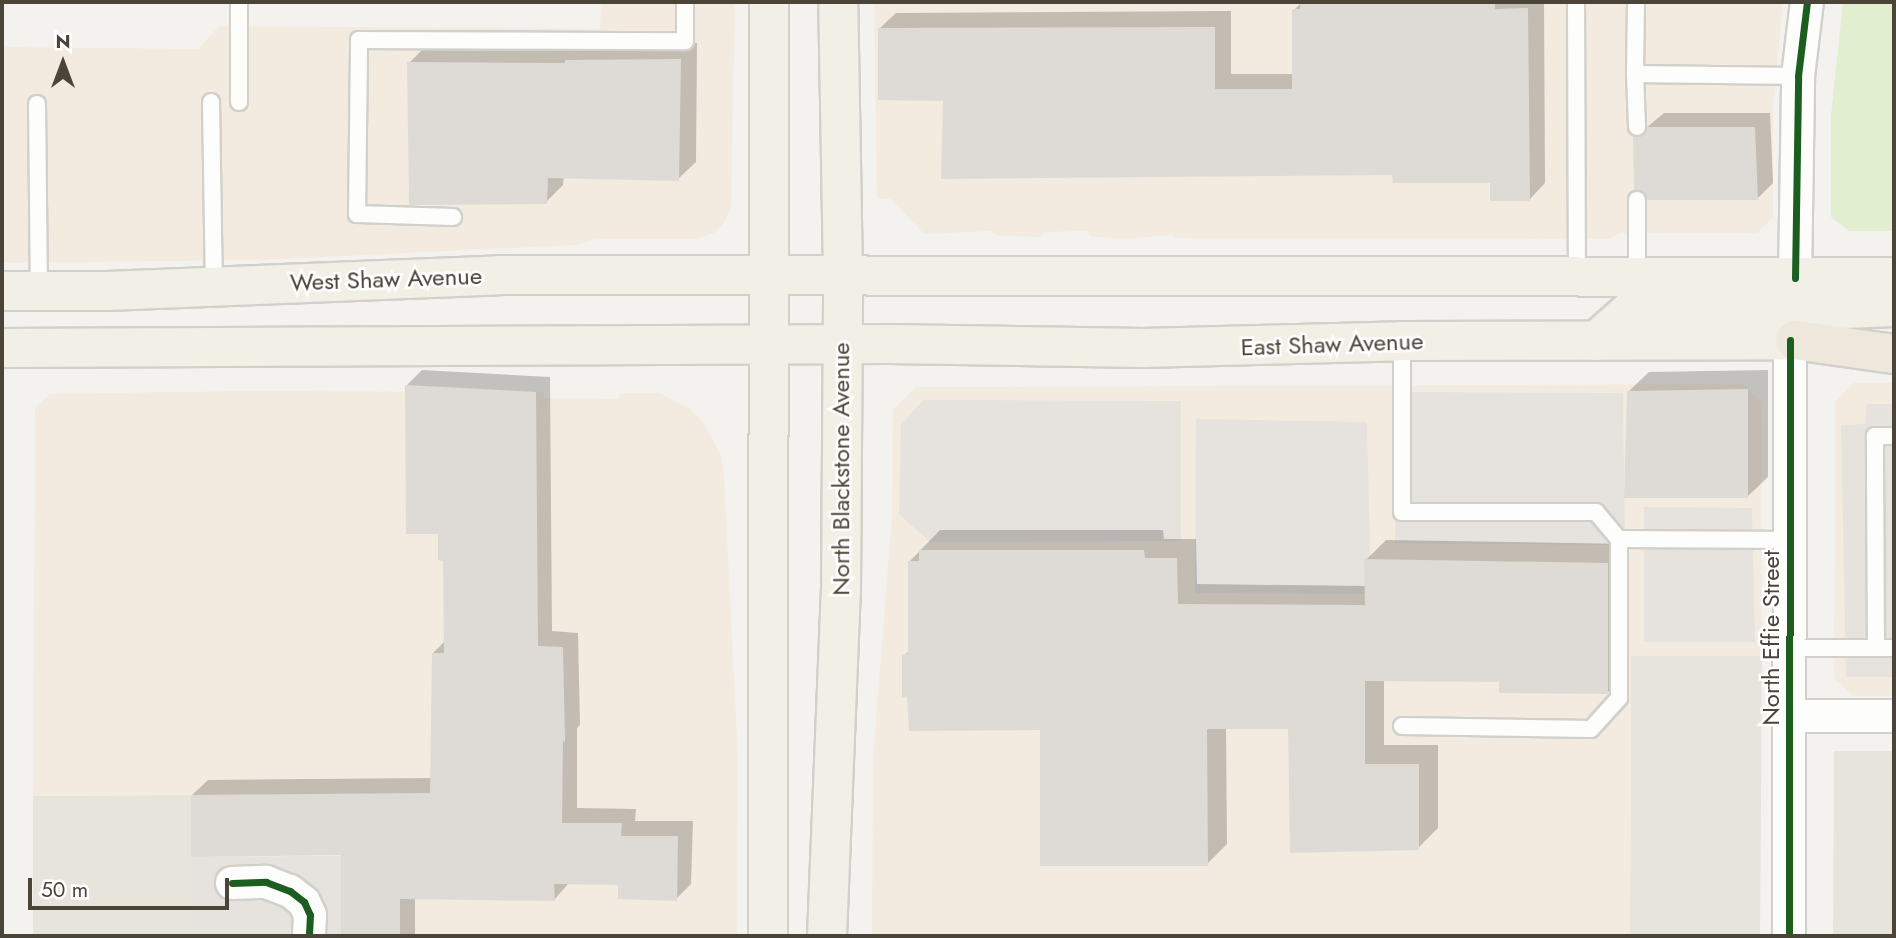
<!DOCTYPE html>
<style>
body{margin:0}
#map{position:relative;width:1896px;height:938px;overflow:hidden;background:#f4f2ee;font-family:Jost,sans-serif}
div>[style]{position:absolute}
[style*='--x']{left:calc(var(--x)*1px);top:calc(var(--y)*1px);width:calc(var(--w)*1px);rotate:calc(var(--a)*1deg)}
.residential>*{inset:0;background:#e7e4dc}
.commercial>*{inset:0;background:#f3ebdf}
.green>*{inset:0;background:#e1eecf}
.parking>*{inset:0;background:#e6e3df}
.shadow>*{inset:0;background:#0003}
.building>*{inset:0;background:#dedbd6}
.roads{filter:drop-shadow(2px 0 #d2d0cb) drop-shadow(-2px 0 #d2d0cb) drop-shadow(0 2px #d2d0cb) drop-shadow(0 -2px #d2d0cb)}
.service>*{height:16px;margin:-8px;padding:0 8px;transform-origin:8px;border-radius:8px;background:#fdfdfc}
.minor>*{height:32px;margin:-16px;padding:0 16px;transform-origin:16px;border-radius:16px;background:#fdfdfc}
.primary>*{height:38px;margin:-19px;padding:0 19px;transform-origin:19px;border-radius:19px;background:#f2efe6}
.motorway>*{height:38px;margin:-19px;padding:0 19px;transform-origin:19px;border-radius:19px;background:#ede8db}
.cycleway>*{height:7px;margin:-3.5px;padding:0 3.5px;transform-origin:3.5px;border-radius:3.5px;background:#1b5e20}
span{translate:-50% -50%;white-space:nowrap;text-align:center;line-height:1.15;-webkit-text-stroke:5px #fff;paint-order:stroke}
.street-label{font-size:24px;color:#4b4439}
.frame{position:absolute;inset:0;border:4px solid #4b4439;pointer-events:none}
.north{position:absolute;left:28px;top:28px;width:70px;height:70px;-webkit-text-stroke:5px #fff;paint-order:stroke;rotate:0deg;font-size:19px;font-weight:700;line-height:28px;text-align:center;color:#4b4439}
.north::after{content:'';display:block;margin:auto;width:24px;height:32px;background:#4b4439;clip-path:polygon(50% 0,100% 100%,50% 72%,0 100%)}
.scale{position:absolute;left:28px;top:878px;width:201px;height:32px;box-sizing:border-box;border:4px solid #4b4439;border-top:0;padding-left:9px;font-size:21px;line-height:24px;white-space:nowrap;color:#4b4439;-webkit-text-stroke:5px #fff;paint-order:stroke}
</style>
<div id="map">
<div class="residential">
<div style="clip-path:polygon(1631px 655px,1762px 656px,1760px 936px,1630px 936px)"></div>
<div style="clip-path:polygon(1834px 751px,1894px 751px,1894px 936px,1833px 936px)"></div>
<div style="clip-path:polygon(191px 795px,192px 936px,33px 936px,33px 796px)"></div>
</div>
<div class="commercial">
<div style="clip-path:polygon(601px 2px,735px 2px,731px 208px,724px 223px,714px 233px,697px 239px,596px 239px,575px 245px,262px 260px,2px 263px,2px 47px,198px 49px,219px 26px,600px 29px)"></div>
<div style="clip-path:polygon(874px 2px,1783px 2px,1773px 109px,1773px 217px,1757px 233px,1621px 233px,1608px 239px,1176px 238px,1173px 235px,1120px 239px,1091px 236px,1086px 231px,1045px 232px,1040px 237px,998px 236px,992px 231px,924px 234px,891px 199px,877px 199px)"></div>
<div style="clip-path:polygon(1853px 383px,1894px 383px,1894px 696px,1853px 696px,1834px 678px,1835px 402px)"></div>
<div style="clip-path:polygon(1743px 384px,1761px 402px,1762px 656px,1631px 656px,1630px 936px,872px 936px,873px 758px,892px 515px,893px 410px,916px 387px)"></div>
<div style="clip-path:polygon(239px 391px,543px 392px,544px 398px,619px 399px,620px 393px,659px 393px,690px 409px,703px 422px,721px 455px,724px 474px,738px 759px,737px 935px,400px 936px,400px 793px,33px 796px,35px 408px,50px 394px)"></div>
</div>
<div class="green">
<div style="clip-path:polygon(1843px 2px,1894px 2px,1894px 231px,1849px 231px,1831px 217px,1831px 115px)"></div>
</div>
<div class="parking">
<div style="clip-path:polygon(1395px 392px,1623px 393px,1625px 545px,1395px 543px)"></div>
<div style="clip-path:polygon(923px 400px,1181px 401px,1181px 541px,930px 542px,899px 514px,901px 425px)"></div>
<div style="clip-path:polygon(1867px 404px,1894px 404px,1894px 677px,1846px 677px,1841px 425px,1865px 424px)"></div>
<div style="clip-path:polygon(1196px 419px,1367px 422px,1371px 594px,1195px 593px)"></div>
<div style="clip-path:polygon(1644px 507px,1752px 508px,1755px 642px,1644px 642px)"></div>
<div style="clip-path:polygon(401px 855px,341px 884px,341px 936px,192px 936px,191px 857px)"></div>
</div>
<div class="shadow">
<div style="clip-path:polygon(1302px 2px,1544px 2px,1545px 183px,1529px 200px,1492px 182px,1394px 174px,945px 99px,879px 29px,896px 13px,1231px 11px,1231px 74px,1294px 74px,1294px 10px)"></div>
<div style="clip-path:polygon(697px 43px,696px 162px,678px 179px,564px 176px,563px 185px,546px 202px,409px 63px,426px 46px)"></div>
<div style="clip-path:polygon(1664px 113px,1770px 113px,1773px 183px,1757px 199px,1635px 137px)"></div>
<div style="clip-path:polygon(422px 370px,550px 377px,552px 631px,578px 633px,580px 725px,577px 728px,577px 808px,636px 809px,635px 821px,693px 821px,691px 884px,676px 899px,620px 883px,569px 883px,554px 900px,415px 897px,415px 936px,343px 936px,343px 853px,192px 795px,208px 780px,432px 778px,433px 653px,445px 641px,445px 559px,406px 386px)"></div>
<div style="clip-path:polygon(1768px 370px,1768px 477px,1748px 496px,1629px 391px,1649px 372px)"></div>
<div style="clip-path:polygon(940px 530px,1163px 530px,1164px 539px,1196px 539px,1197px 584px,1366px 586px,1366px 560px,1386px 540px,1628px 544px,1627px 673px,1607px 693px,1501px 680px,1384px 679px,1384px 745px,1438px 745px,1438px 828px,1418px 848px,1290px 727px,1226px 727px,1227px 844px,1207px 864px,1041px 728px,904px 656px,910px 650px,910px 561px)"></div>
<div style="clip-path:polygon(241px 935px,292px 935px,292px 936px,239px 936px)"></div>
</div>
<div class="building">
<div style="clip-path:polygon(1300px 2px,1495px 2px,1495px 9px,1528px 8px,1530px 201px,1490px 201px,1490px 183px,1393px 183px,1392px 175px,941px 179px,943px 101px,878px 100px,878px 28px,1215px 27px,1215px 89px,1292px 89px,1292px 9px,1300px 9px)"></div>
<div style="clip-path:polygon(681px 59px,679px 181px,548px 178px,547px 204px,409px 205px,407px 62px,565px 63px,565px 60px)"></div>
<div style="clip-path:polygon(1647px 127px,1755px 127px,1758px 200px,1648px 200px,1643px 191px,1634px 190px,1633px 137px,1643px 135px)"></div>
<div style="clip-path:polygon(405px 385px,536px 392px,538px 646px,563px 647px,565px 742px,563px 741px,562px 823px,622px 823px,621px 836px,678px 836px,677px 901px,618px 899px,618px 885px,554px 884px,555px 901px,400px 899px,400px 936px,341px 936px,341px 855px,191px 857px,191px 795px,430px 793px,432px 653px,444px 653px,443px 561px,438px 560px,438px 534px,406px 534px)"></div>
<div style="clip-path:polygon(1748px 389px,1748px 498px,1624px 498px,1627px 391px)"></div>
<div style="clip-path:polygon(919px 550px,1144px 550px,1145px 558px,1177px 558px,1178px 604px,1365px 605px,1364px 559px,1608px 563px,1608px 694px,1499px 693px,1499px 682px,1365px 681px,1365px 764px,1419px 764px,1419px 850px,1290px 853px,1288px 729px,1207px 729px,1208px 866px,1040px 866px,1040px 730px,909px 731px,907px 697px,902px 698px,902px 655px,908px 654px,908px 561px,919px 561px)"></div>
</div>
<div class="roads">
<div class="service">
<div style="--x:239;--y:2;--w:100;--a:90"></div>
<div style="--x:1576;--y:2;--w:275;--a:89.8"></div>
<div style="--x:1636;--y:2;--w:72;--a:90.8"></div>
<div style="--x:1635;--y:74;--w:163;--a:0.7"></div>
<div style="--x:1635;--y:74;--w:53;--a:87.8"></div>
<div style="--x:211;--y:102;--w:185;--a:89.1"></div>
<div style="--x:37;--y:104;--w:187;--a:89.4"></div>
<div style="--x:453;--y:217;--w:96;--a:-178.2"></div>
<div style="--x:357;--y:214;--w:174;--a:-89.3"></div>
<div style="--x:359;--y:40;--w:326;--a:0.2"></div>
<div style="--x:685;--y:41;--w:39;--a:-90"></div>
<div style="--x:1637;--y:278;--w:78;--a:-90"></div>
<div style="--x:1402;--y:341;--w:171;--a:90"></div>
<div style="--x:1402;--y:512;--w:194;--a:0"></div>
<div style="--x:1596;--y:512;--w:35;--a:50"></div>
<div style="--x:1619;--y:539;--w:171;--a:0.3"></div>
<div style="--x:1790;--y:648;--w:104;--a:0"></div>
<div style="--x:1876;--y:648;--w:212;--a:-90.3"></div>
<div style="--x:1875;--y:436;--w:19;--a:0"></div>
<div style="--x:1402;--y:726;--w:189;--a:0.9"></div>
<div style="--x:1591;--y:729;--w:42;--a:-47.9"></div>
<div style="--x:1619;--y:698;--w:159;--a:-90"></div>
</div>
<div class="minor">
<div style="--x:1795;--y:278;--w:202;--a:-89.1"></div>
<div style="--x:1798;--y:76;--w:75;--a:-83.1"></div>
<div style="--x:1790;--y:716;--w:104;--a:0"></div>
<div style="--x:232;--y:883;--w:34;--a:-2"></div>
<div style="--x:266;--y:882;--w:26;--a:21"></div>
<div style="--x:290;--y:891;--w:18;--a:38"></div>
<div style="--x:304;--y:902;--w:14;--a:65"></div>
<div style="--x:310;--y:915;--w:21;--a:93"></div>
<div style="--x:1789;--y:936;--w:596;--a:-89.9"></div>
</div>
<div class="primary">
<div style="--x:2;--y:291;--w:105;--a:0"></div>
<div style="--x:107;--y:291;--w:393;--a:-2.3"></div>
<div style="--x:500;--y:275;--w:1394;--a:0.08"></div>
<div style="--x:1790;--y:340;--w:17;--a:-65"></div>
<div style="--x:1797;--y:325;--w:27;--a:-33"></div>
<div style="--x:1820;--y:310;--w:74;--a:-2.3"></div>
<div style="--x:1596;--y:341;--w:48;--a:-41.6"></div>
<div style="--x:1632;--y:309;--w:147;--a:-1.6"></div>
<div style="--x:1779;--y:305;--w:9;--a:-36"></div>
<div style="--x:1786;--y:300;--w:24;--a:-68"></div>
<div style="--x:2;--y:348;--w:886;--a:-0.26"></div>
<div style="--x:888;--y:344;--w:255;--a:0.9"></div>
<div style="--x:1143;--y:348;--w:259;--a:-1.5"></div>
<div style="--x:1402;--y:341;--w:427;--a:-0.1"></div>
<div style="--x:768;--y:936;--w:934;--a:-89.94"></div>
<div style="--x:827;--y:936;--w:344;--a:-87.7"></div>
<div style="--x:841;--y:592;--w:316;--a:-89.6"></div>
<div style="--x:843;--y:276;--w:274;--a:-91"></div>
</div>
<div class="motorway">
<div style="--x:1795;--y:340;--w:100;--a:8"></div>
</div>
</div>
<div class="cycleway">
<div style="--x:1795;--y:278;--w:202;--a:-89.1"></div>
<div style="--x:1798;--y:76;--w:75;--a:-83.1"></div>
<div style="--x:232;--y:883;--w:34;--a:-2"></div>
<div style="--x:266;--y:882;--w:26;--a:21"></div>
<div style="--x:290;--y:891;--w:18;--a:38"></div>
<div style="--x:304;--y:902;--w:14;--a:65"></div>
<div style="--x:310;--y:915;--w:21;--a:93"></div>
<div style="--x:1789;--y:936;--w:596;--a:-89.9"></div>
</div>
<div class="street-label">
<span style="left:386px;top:279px;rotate:-2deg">West Shaw Avenue</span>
<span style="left:1332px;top:344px;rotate:-2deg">East Shaw Avenue</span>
<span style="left:841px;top:469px;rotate:-90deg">North Blackstone Avenue</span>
<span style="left:1771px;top:638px;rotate:-90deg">North Effie Street</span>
</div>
<div class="frame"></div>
<div class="north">N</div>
<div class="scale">50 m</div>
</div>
